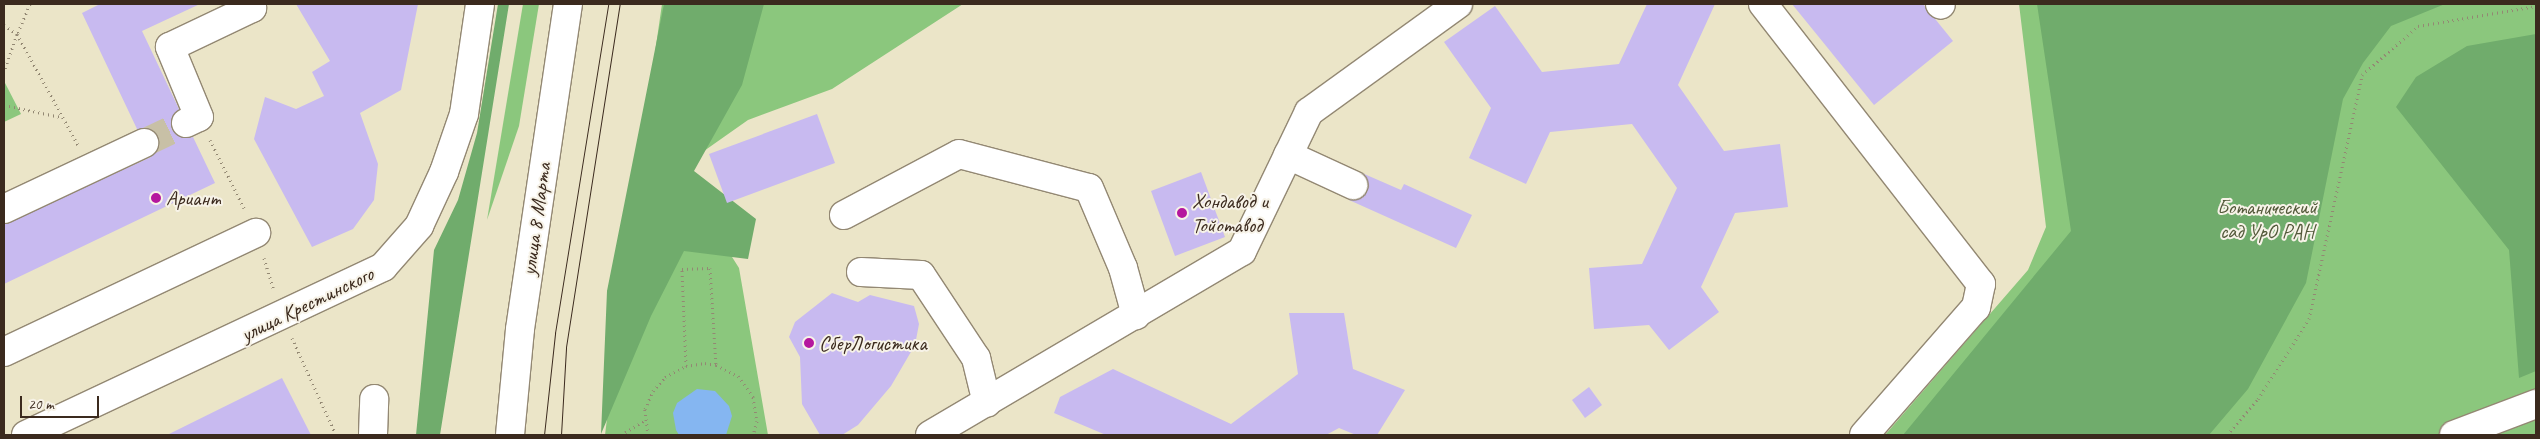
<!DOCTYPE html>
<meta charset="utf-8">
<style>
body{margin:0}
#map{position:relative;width:2540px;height:439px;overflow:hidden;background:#ebe5c8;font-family:Caveat,sans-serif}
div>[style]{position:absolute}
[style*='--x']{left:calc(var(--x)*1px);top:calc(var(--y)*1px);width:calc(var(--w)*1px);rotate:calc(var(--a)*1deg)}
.green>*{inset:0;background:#8bc77d}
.forest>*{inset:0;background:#70ac6c}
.water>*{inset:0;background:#85b6f1}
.building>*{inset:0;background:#c8baf0}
.minor-tunnel>*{height:28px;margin-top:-14px;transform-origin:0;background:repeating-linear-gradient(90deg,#c8c0a6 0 28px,transparent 0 42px)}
.path>*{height:3px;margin-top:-1.5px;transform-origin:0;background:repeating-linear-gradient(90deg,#938873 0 1px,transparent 0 5px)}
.roads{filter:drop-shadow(1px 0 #938873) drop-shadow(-1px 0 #938873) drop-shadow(0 1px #938873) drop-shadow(0 -1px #938873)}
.minor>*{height:28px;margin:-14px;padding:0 14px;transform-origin:14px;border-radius:14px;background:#fff}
.major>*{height:28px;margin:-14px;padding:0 14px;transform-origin:14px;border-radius:14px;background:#fff}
.tram>*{height:1px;margin:-0.5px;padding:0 0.5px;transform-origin:0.5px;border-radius:0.5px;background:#3b2a1e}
.dots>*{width:14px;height:14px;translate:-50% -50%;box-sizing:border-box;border:2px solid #f7f3e8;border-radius:50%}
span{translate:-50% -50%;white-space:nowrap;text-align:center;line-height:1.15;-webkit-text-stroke:4px #f7f3e8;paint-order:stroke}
.poi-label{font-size:21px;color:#3b2a1e}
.left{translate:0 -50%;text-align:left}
.park-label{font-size:21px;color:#53593a}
.street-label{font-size:21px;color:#3b2a1e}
.frame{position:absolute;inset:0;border:5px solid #3b2a1e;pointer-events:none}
.scale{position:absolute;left:20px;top:396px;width:79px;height:22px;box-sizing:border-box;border:2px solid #3b2a1e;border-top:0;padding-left:6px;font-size:15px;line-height:18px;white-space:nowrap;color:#3b2a1e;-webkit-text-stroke:4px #f7f3e8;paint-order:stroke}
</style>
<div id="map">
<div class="green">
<div style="clip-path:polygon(523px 4px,539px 4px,519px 126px,487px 220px)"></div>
<div style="clip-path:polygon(662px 4px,963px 4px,832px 89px,748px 120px,677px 170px,739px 268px,768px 435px,605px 435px,636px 183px)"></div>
<div style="clip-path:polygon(2019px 4px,2536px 4px,2536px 435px,1885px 435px,2028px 270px,2046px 227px)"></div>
<div style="clip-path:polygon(4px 81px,21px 114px,4px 122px)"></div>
</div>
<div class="forest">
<div style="clip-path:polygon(498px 4px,509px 4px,440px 435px,416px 435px,434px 250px,458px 200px,477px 133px)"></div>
<div style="clip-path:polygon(664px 4px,764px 4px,742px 85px,694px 171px,756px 219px,748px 259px,684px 251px,651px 316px,601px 434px,607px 291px)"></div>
<div style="clip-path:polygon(2037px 4px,2445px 4px,2391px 26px,2363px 63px,2343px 99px,2306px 283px,2248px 389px,2209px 435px,1903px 435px,2071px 231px)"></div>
<div style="clip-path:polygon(2536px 34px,2536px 371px,2519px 378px,2509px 250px,2396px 107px,2416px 77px,2467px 46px)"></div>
</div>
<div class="water">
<div style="clip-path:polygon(697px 389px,715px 391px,729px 406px,732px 416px,726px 435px,679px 435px,676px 430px,673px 413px,677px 403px)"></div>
</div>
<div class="building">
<div style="clip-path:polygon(100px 4px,200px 4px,142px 31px,179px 109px,171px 121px,172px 130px,184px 138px,193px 137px,215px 183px,4px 284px,4px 224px,151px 157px,159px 145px,153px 130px,137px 129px,82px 13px)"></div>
<div style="clip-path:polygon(296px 4px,418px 4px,401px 90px,360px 113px,378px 164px,374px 200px,353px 229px,312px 247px,254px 139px,265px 97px,296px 109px,324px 96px,312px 72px,330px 61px)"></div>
<div style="clip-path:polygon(1647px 4px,1715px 4px,1678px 85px,1724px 151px,1780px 144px,1788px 207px,1735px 213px,1701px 287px,1719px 312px,1669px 350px,1649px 325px,1594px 329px,1589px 268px,1642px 264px,1677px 188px,1632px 124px,1550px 132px,1526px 184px,1469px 158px,1491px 108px,1444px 42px,1495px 6px,1542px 72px,1619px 64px)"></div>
<div style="clip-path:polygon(1792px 4px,1923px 4px,1953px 41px,1874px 105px)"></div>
<div style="clip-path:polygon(817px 114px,835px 163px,727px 203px,709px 154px)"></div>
<div style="clip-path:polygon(1201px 172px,1225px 237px,1175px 256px,1151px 191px)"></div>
<div style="clip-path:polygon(1362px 173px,1401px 190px,1404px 184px,1472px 215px,1456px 248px,1349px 200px,1362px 198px,1367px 192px,1368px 183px)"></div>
<div style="clip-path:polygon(832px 293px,858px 302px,870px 295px,914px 306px,919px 324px,915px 345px,891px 386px,858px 425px,842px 435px,820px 435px,802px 404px,800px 357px,789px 337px,795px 322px)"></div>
<div style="clip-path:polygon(1289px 313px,1344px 313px,1353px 369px,1405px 390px,1377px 435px,1356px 435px,1339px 428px,1326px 435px,1106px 435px,1054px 413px,1060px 397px,1113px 369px,1231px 424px,1298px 374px)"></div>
<div style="clip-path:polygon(282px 378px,311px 435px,167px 435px)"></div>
<div style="clip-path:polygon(1589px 387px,1602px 405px,1585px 418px,1572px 400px)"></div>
</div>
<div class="minor-tunnel">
<div style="--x:144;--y:143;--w:47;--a:-25.5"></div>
</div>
<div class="path">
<div style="--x:30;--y:4;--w:33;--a:113"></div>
<div style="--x:17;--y:34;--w:127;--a:61.2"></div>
<div style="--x:4;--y:25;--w:16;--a:35"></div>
<div style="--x:17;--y:34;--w:39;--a:109"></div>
<div style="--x:4;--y:105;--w:58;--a:11.9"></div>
<div style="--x:210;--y:140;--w:76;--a:63.4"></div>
<div style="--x:264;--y:258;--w:34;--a:73"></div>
<div style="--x:292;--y:338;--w:107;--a:65.6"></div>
<div style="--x:686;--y:366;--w:97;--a:-92.4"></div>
<div style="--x:682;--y:269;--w:28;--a:-2"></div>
<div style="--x:710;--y:268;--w:97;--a:86.5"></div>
<div style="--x:621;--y:435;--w:28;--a:-32"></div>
<div style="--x:648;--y:435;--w:26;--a:-97"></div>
<div style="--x:645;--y:409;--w:20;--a:-66"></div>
<div style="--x:653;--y:391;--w:18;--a:-49"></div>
<div style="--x:665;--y:377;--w:24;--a:-28"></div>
<div style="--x:686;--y:366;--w:19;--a:-9"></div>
<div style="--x:705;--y:363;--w:11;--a:10"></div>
<div style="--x:716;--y:365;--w:25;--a:27"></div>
<div style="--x:738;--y:376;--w:26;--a:54"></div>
<div style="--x:753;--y:397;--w:24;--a:81"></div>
<div style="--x:757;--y:421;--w:15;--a:106"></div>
<div style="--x:2227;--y:435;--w:48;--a:-49.3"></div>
<div style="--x:2258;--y:399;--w:95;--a:-57.5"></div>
<div style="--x:2309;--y:319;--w:250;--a:-77.7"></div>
<div style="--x:2362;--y:75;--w:74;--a:-41.2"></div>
<div style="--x:2418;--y:26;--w:120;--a:-9.6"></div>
</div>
<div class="roads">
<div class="minor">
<div style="--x:1763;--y:4;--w:355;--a:52.1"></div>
<div style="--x:1981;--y:284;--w:24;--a:102"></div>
<div style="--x:1976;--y:307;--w:170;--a:131.2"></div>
<div style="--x:1940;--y:4;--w:1;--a:45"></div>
<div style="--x:186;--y:123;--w:14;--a:-25"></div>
<div style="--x:199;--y:117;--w:76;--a:-112.5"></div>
<div style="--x:170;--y:47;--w:91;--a:-25.4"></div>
<div style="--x:252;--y:8;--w:4;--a:-117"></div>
<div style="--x:1288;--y:155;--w:72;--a:24.8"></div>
<div style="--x:4;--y:209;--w:155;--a:-25.2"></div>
<div style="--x:844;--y:215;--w:130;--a:-27.9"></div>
<div style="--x:959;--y:154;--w:134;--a:14.7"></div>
<div style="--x:1089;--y:188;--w:87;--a:67"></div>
<div style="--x:1123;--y:268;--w:49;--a:74.5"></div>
<div style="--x:861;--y:272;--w:60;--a:2.9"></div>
<div style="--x:921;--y:275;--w:100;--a:56.5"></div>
<div style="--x:976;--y:358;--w:46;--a:76.3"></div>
<div style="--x:4;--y:352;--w:279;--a:-25.3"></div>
<div style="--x:26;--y:435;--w:395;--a:-25.2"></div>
<div style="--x:383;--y:267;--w:55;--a:-48.7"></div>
<div style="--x:419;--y:226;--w:60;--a:-65.2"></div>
<div style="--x:444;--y:172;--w:61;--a:-71"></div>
<div style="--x:464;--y:114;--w:111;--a:-81.7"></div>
<div style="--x:373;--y:435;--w:36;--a:-88"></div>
<div style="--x:930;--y:435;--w:362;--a:-30.5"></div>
<div style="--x:1242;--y:251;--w:154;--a:-64.3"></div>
<div style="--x:1309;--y:112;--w:184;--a:-35.9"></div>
<div style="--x:2454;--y:435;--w:88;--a:-20.7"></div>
</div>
<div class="major">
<div style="--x:510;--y:435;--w:106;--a:-84.6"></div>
<div style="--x:520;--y:329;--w:329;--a:-81.6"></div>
</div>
</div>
<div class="tram">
<div style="--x:544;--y:435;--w:103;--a:-83.8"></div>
<div style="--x:555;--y:333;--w:333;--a:-80.8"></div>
<div style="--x:561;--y:435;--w:88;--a:-86.7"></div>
<div style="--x:566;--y:347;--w:347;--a:-81.1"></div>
</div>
<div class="dots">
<div style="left:156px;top:198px;background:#b5179e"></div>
<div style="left:1182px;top:213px;background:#b5179e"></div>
<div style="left:809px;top:343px;background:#b5179e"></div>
</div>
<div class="poi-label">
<span class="left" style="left:166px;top:198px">Ариант</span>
<span class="left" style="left:1192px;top:213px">Хондавод и<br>Тойотавод</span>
<span class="left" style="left:819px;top:343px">СберЛогистика</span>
</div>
<div class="park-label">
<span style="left:2267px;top:219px">Ботанический<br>сад УрО РАН</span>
</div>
<div class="street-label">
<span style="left:536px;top:219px;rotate:-82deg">улица 8 Марта</span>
<span style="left:307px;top:304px;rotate:-26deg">улица Крестинского</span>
</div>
<div class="frame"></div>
<div class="scale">20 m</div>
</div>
